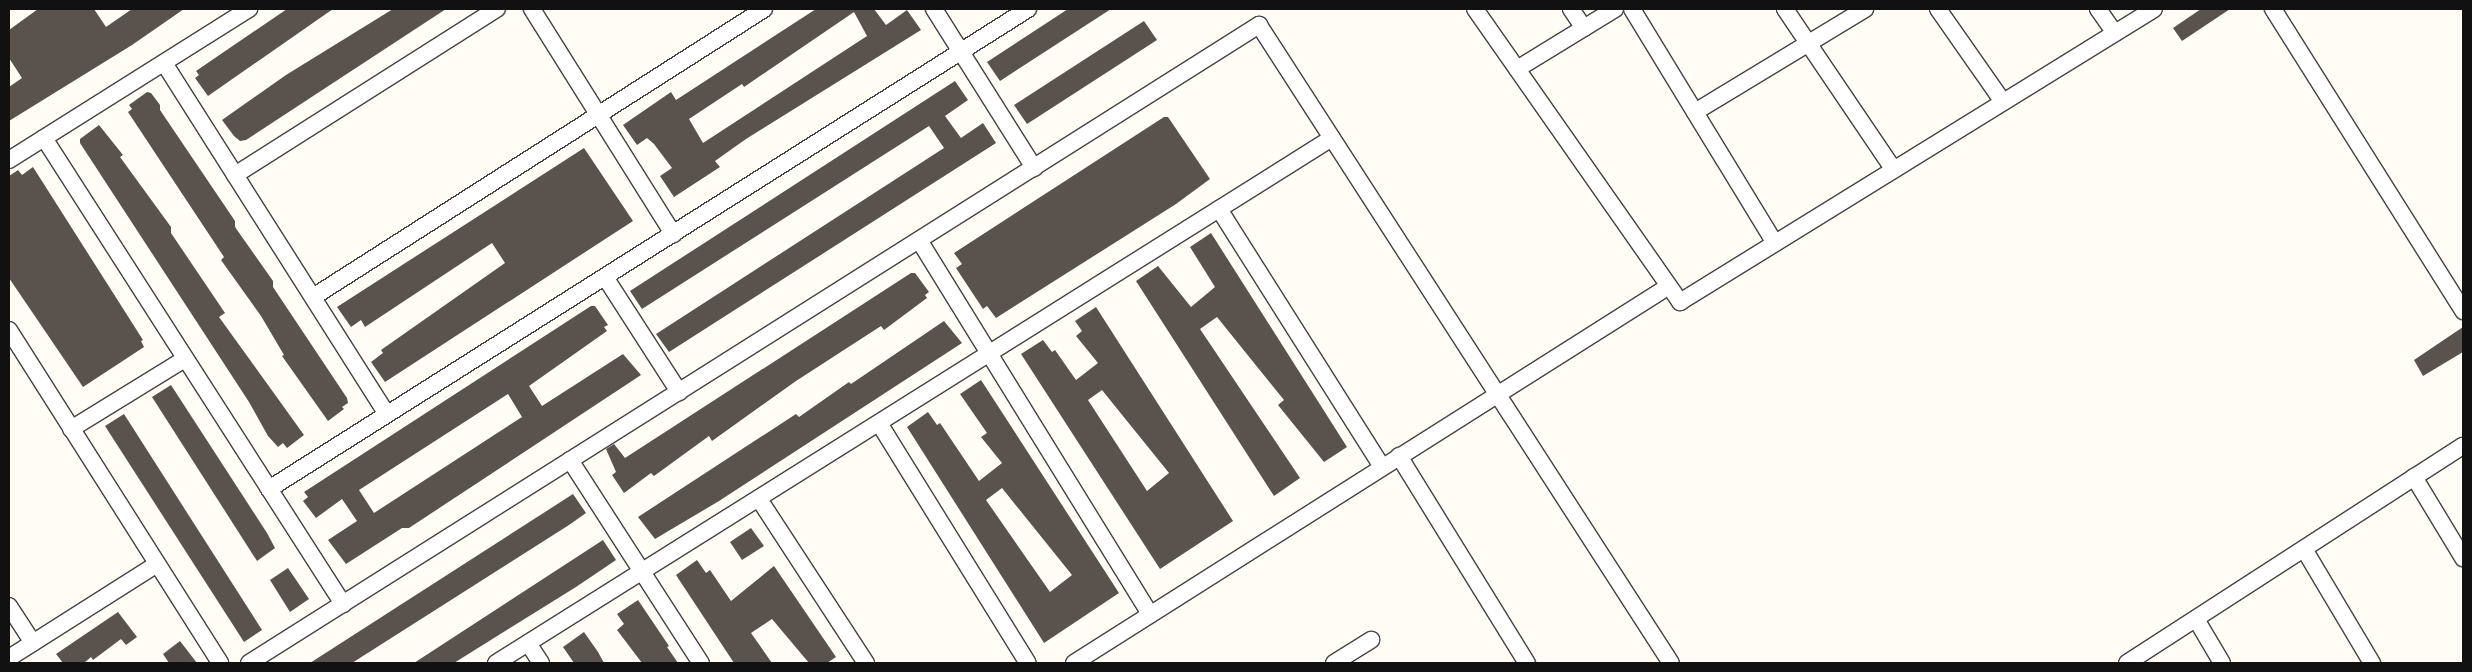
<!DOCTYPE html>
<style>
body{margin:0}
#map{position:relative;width:2472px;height:672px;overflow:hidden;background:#fffdf5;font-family:Spectral,serif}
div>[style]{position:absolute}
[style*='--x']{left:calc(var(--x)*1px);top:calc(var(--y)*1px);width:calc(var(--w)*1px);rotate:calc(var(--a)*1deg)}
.building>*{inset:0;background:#5a524d}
.roads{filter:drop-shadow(1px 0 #444) drop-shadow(-1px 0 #444) drop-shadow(0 1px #444) drop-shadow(0 -1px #444)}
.street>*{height:16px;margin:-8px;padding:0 8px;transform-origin:8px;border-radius:8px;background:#fff}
span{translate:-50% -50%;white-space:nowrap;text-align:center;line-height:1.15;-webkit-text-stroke:5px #fff;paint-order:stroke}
.frame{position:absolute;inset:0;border:10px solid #111;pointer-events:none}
</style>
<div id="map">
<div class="building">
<div style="clip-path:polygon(38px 9px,94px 9px,106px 27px,132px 9px,184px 9px,132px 45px,9px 121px,9px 87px,22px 78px,9px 58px,9px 30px)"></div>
<div style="clip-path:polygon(287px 9px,333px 9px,208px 96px,195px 78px,199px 75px,196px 71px)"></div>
<div style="clip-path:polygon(393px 9px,446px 9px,246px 140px,240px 141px,234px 136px,222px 120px,286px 75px)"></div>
<div style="clip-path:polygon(evenodd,816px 9px,874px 9px,886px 25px,907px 10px,921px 30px,746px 139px,715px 161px,720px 167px,674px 197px,660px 176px,672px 168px,654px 144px,647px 138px,637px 145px,623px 125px,671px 92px,676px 100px,816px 9px,854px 12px,867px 36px,703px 143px,689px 119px,742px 84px,744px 87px,854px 12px)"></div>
<div style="clip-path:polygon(1068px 9px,1111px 9px,1000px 81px,987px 62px)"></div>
<div style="clip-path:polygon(2201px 9px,2230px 9px,2182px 41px,2173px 28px)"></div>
<div style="clip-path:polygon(1144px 21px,1157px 40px,1027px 124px,1014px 105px)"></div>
<div style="clip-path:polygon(955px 81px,968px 100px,945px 116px,961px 138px,983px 123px,996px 143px,669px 352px,656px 334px,944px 148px,929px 126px,642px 309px,630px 291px)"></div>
<div style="clip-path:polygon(147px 92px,151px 93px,160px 105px,160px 110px,235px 221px,235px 227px,273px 281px,273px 287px,347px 398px,348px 403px,342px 407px,344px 409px,328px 421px,282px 356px,284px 355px,261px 316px,221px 260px,224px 257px,128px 112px,132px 109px,129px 105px)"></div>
<div style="clip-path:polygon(1164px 117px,1168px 117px,1210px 179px,1176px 204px,996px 318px,987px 306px,983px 309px,956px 268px,962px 264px,954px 253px)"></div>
<div style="clip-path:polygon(99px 125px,123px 155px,120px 157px,171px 227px,171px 233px,225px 313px,219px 317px,304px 435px,287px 448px,283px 443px,278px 447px,268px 436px,249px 402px,80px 143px,80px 139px)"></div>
<div style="clip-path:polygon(584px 148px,633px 221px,385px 382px,371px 362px,383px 353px,381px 350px,505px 263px,492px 243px,365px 327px,361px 320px,351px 327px,337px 307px)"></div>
<div style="clip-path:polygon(33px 167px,143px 340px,141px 341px,144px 347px,83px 387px,9px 278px,9px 176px,18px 170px,22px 175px)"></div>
<div style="clip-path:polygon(1211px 233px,1347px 447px,1324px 462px,1278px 405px,1284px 400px,1217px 317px,1200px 329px,1300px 478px,1274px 496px,1136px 281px,1158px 266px,1191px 307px,1215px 287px,1190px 247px)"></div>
<div style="clip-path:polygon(911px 273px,915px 273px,929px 292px,925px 295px,927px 298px,884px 330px,881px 326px,796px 381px,712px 441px,709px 436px,654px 476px,651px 473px,624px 493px,612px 475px,616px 472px,606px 449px,614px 444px,625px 458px)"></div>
<div style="clip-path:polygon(evenodd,591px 306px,595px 306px,608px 325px,604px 327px,607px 331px,529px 386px,542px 406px,623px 354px,641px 375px,409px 528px,402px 528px,346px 564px,328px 540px,357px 521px,342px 499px,316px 518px,303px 501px,308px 497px,304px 492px,591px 306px,508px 394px,522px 417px,374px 513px,359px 490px,508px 394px)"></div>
<div style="clip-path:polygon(evenodd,1096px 307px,1233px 521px,1160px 569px,1021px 354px,1043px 340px,1052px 352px,1055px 350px,1076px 380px,1098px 363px,1076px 336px,1082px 331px,1075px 321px,1096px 307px,1102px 390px,1169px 473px,1147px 491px,1088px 400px,1102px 390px)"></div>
<div style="clip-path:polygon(944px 321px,962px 343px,719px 501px,655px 539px,638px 517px,796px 414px,799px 417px,849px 382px,851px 384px)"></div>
<div style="clip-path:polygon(2463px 327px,2463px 352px,2423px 376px,2414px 360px)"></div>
<div style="clip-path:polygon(evenodd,981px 380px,1119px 593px,1044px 643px,907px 427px,928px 412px,937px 425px,940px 423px,979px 481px,1002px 463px,981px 437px,987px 433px,960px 394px,981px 380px,1002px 488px,1072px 575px,1050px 592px,986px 500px,1002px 488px)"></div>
<div style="clip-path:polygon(171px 385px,267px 533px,275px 548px,257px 561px,152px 397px)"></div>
<div style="clip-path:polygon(124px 414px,262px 630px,244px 642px,105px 426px)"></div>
<div style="clip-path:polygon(573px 494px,586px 513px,569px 525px,352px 663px,310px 663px)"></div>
<div style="clip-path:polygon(751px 528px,764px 546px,742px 560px,730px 542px)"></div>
<div style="clip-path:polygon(603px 540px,616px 560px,576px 587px,454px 663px,414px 663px)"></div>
<div style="clip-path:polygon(697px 560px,706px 573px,710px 570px,731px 601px,774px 566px,836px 657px,827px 663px,809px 663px,772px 619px,751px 633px,772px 663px,734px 663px,676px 575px)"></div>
<div style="clip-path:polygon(288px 568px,309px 599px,290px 612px,270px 580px)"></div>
<div style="clip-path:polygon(638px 600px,669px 646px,667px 647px,678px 663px,642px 663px,617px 630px,624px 624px,617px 614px)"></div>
<div style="clip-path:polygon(118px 612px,137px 637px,126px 645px,121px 639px,93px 660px,91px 657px,84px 663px,63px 663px,56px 654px)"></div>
<div style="clip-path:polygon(584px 632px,598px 652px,604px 663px,574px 663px,563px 647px)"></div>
<div style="clip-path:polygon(180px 641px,197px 663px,169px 663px,163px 654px)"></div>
</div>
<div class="roads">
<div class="street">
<div style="--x:532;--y:9;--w:266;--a:57.9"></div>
<div style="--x:934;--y:9;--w:188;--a:57.8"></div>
<div style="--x:1475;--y:9;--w:358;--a:55"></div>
<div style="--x:1680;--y:302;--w:557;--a:-31.72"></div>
<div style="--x:1571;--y:9;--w:23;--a:56"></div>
<div style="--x:1632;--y:9;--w:274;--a:58.6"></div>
<div style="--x:1785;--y:9;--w:194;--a:55.9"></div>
<div style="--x:1938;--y:9;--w:113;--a:55"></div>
<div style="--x:2098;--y:9;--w:29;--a:55"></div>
<div style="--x:2273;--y:9;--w:357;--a:57.8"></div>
<div style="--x:164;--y:63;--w:416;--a:57.6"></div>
<div style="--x:1517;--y:69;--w:115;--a:-31.5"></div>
<div style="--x:1695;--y:112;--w:199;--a:-31.2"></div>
<div style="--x:44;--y:138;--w:554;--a:57.31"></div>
<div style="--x:9;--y:160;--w:284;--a:-32.2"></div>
<div style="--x:235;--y:175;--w:310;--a:-32.4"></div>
<div style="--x:1219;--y:209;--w:305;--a:57.7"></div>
<div style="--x:919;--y:240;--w:440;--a:58.3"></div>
<div style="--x:605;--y:277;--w:137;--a:57.2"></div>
<div style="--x:313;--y:297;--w:535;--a:-32.56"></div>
<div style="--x:9;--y:330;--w:394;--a:57.6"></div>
<div style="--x:879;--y:423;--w:282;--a:58.2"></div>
<div style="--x:71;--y:429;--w:134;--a:-31.6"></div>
<div style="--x:1399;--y:456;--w:243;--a:58.3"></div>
<div style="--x:570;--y:460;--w:242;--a:57.2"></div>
<div style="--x:2414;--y:477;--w:95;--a:58.8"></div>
<div style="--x:269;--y:489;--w:898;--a:-32.31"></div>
<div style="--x:759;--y:499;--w:196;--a:56.9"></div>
<div style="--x:2304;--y:549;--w:133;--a:59.2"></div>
<div style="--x:9;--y:606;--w:44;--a:57"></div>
<div style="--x:2196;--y:619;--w:51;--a:59.4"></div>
<div style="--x:528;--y:643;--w:24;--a:57"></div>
<div style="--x:9;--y:658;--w:175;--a:-32.4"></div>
<div style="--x:249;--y:663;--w:1195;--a:-32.28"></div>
<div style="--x:1259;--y:25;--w:759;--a:57.15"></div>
<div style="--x:496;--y:663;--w:987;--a:-32.13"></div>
<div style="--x:1074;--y:663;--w:704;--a:-32.36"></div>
<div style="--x:1334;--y:663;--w:44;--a:-31.9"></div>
<div style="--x:2127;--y:663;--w:400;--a:-32.9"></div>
</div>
</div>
<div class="frame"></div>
</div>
